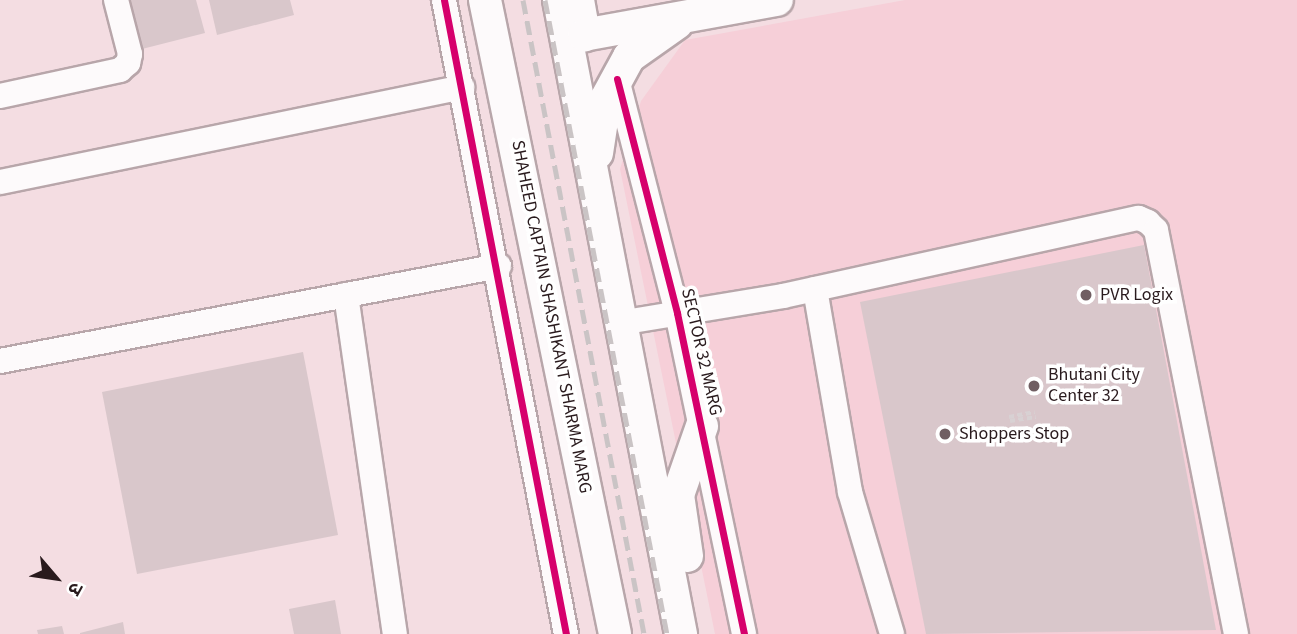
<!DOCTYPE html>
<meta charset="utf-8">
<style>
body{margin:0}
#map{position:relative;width:1297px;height:634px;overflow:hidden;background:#f4dde2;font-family:"Source Sans 3","Noto Sans Devanagari",sans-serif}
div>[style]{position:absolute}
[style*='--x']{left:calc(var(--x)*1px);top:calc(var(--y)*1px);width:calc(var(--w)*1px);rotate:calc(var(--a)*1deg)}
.built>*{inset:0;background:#f6cfd8}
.building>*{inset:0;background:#d9c7cb}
.path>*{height:3.5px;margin-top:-1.75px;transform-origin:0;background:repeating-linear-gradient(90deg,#d8d1d3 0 5px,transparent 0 8.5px)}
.roads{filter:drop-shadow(2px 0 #b8a6aa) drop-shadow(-2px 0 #b8a6aa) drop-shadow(0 2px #b8a6aa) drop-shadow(0 -2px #b8a6aa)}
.minor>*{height:24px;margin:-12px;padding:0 12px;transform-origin:12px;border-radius:12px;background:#fdfafb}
.major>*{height:32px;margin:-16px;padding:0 16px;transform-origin:16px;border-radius:16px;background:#fdfafb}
.rail>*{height:5px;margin-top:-2.5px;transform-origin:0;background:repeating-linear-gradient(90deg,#cac4c5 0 14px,transparent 0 21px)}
.cycleway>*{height:7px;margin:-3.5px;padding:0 3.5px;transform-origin:3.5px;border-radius:3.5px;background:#d6006c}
.dots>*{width:19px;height:19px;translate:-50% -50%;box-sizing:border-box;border:4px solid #fff;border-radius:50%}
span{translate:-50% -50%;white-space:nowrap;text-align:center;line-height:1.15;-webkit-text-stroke:7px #fff;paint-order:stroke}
.poi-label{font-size:18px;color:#291a1d}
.left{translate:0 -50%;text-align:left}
.street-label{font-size:18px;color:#291a1d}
.north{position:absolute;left:21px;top:543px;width:70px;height:70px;-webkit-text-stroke:5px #fff;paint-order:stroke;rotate:119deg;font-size:19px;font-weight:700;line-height:28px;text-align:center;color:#291a1d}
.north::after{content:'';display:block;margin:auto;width:24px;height:32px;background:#291a1d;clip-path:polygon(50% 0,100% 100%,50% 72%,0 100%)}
</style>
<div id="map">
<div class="built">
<div style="clip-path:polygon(905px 0,1297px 0,1297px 634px,715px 634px,620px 169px,641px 101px,685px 40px)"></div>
</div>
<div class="building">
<div style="clip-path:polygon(129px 0,196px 0,205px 33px,142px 49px)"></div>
<div style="clip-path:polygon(209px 0,290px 0,294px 15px,217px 35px)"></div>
<div style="clip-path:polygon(1144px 245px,1216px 630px,926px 634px,860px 302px)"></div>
<div style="clip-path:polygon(303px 352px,338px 535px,137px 574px,102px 392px)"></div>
<div style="clip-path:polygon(335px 600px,341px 634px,294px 634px,289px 609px)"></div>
<div style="clip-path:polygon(123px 622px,125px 634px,80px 634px,80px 633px)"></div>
<div style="clip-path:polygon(62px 626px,64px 634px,38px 634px,37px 630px)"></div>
</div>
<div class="path">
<div style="--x:1009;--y:417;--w:26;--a:-11"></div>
<div style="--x:1010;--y:421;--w:26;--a:-9"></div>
</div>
<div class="roads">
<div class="minor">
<div style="--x:444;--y:0;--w:646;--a:79.11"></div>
<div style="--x:617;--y:79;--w:242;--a:75.6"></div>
<div style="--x:677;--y:313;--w:328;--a:78.2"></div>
<div style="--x:0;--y:96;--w:123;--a:-12.2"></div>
<div style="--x:120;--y:70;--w:11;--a:-41"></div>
<div style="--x:128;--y:63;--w:9;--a:-77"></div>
<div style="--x:130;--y:54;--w:56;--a:-104.5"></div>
<div style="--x:0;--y:182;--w:472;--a:-11.6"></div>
<div style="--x:815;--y:289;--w:206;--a:80.2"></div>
<div style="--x:850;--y:492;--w:148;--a:73.5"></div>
<div style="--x:346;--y:295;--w:343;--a:81.8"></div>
<div style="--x:620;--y:323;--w:165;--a:-9.4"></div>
<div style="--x:783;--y:296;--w:364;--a:-12.4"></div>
<div style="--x:1139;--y:218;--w:10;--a:24"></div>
<div style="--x:1148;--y:222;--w:11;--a:45"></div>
<div style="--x:1156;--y:230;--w:412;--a:78.8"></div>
<div style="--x:0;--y:361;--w:508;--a:-10.78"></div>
</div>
<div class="major">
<div style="--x:485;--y:0;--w:647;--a:78.41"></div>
<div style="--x:559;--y:0;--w:646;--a:79.11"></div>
<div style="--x:578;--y:0;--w:36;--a:80"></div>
<div style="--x:584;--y:35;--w:196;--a:-10.3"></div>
<div style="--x:597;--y:153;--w:53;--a:-81.3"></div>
<div style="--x:605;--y:101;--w:50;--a:-61.4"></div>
<div style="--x:629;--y:57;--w:59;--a:-35.3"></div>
<div style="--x:687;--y:556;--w:62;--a:-98.4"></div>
<div style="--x:678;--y:495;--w:73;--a:-70.8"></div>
</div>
</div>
<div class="rail">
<div style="--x:523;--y:0;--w:645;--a:79.19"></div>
<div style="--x:545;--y:0;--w:646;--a:79.11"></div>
</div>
<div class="cycleway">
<div style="--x:444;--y:0;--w:646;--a:79.11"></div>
<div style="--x:617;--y:79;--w:242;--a:75.6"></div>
<div style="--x:677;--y:313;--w:328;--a:78.2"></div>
</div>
<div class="dots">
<div style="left:1086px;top:295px;background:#705e62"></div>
<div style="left:1034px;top:386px;background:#705e62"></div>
<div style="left:945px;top:434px;background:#705e62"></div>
</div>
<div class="poi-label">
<span class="left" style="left:1100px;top:295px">PVR Logix</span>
<span class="left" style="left:1048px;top:386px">Bhutani City<br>Center 32</span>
<span class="left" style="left:959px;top:434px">Shoppers Stop</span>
</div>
<div class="street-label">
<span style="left:551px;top:317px;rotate:79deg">SHAHEED CAPTAIN SHASHIKANT SHARMA MARG</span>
<span style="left:701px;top:352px;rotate:77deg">SECTOR 32 MARG</span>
</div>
<div class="north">उ</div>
</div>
